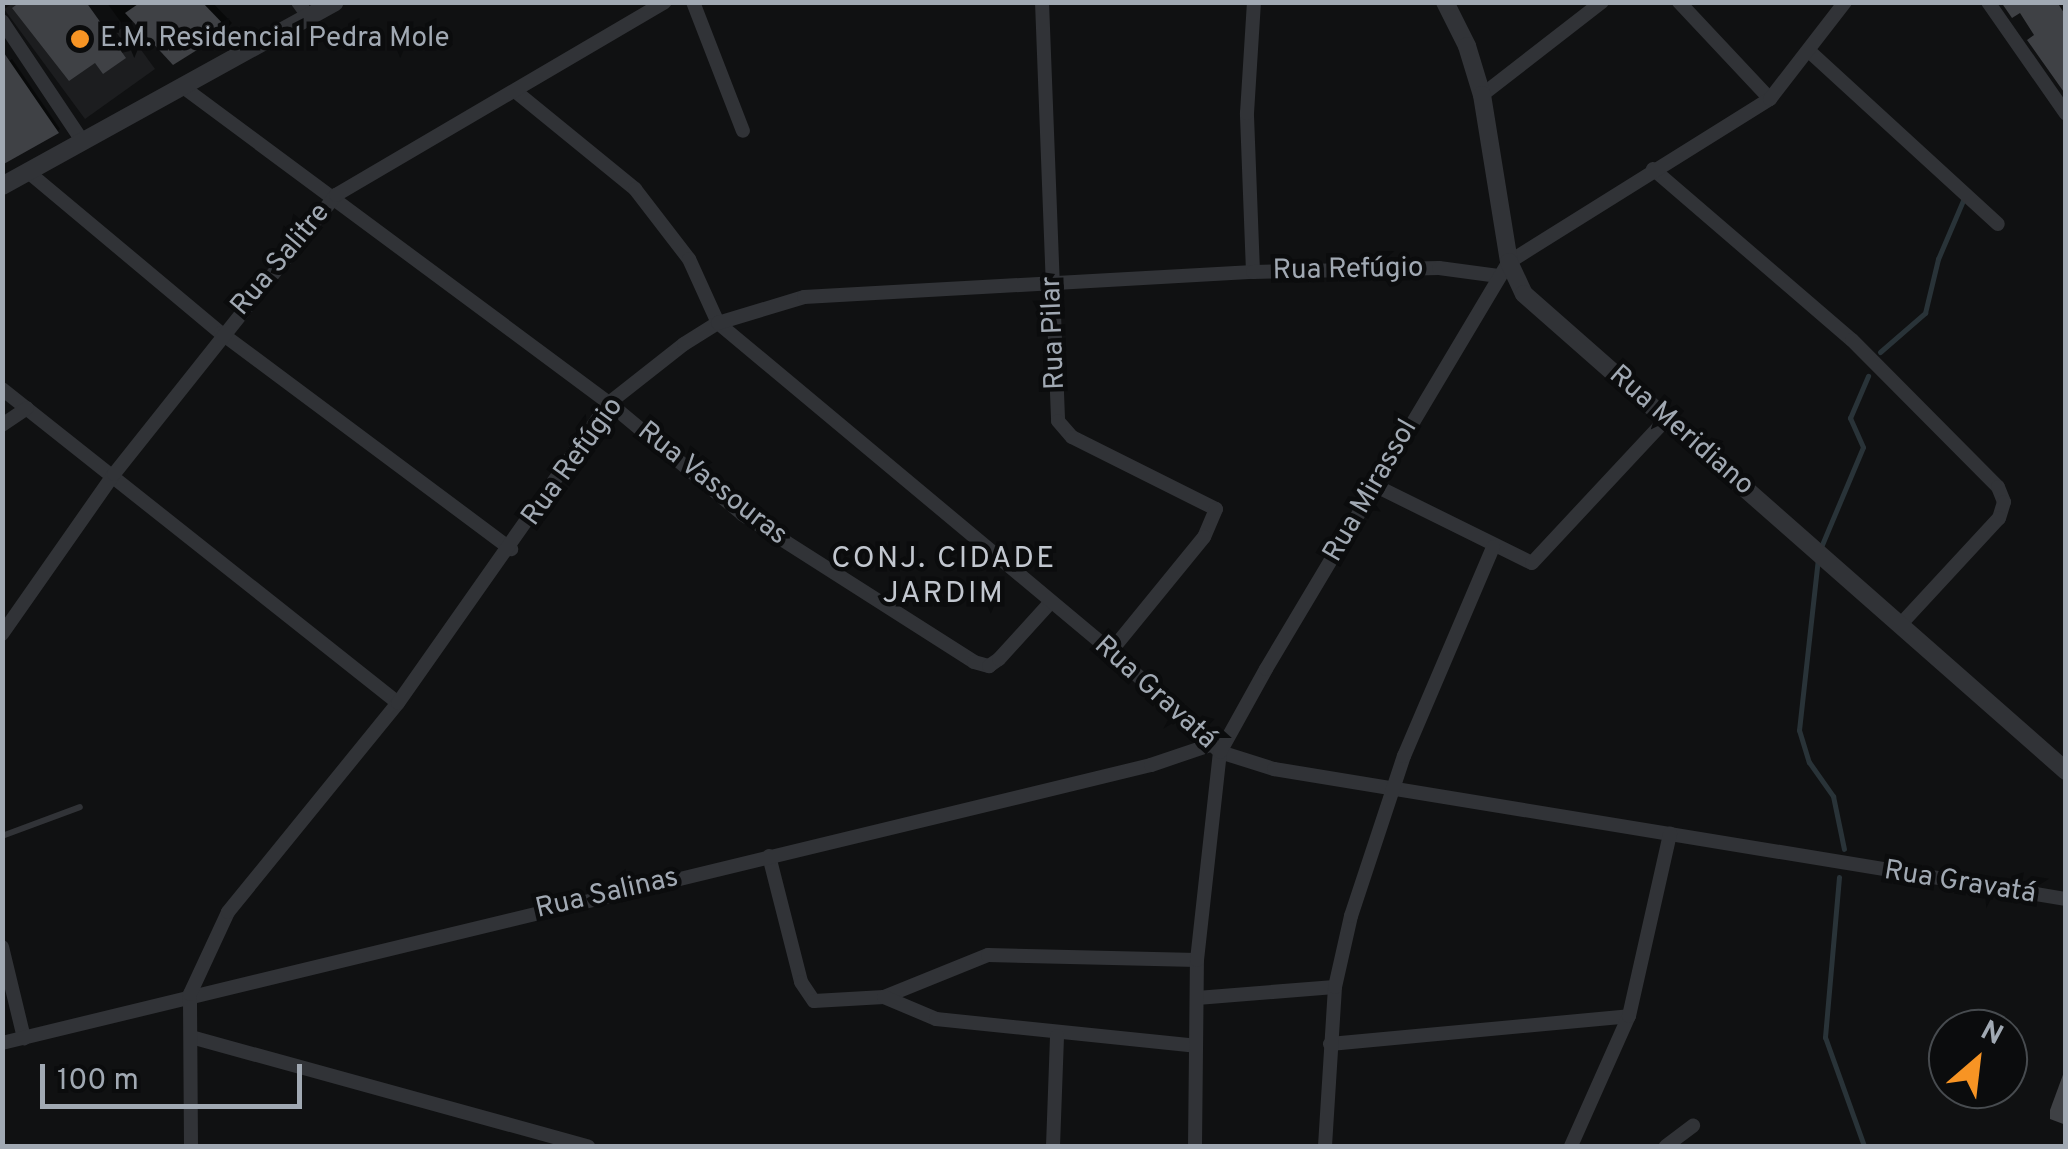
<!DOCTYPE html>
<meta charset="utf-8">
<style>
body{margin:0}
#map{position:relative;width:2068px;height:1149px;overflow:hidden;background:#101112;font-family:Overpass,sans-serif}
div>[style]{position:absolute}
[style*='--x']{left:calc(var(--x)*1px);top:calc(var(--y)*1px);width:calc(var(--w)*1px);rotate:calc(var(--a)*1deg)}
.built>*{inset:0;background:#1c1d1f}
.shadow>*{inset:0;background:#0007}
.stream>*{height:5px;margin:-2.5px;padding:0 2.5px;transform-origin:2.5px;border-radius:2.5px;background:#293338}
.building>*{inset:0;background:#3f4145}
.service>*{height:6px;margin:-3px;padding:0 3px;transform-origin:3px;border-radius:3px;background:#313337}
.minor>*{height:14px;margin:-7px;padding:0 7px;transform-origin:7px;border-radius:7px;background:#313337}
.tertiary>*{height:18px;margin:-9px;padding:0 9px;transform-origin:9px;border-radius:9px;background:#313337}
.dots>*{width:28px;height:28px;translate:-50% -50%;box-sizing:border-box;border:5px solid #0b0c0d;border-radius:50%}
span{translate:-50% -50%;white-space:nowrap;text-align:center;line-height:1.15;-webkit-text-stroke:9px #0b0c0d;paint-order:stroke}
.poi-label{font-size:28px;color:#a1a9b3}
.left{translate:0 -50%;text-align:left}
.street-label{font-size:28px;color:#a1a9b3}
.neighbourhood-label{font-size:30px;color:#c2c7cf;letter-spacing:2.5px}
.frame{position:absolute;inset:0;border:5px solid #a1a9b3;pointer-events:none}
.north{position:absolute;left:1928px;top:1009px;width:100px;height:100px;box-sizing:border-box;background:#0b0c0d;border:2px solid #474b4f;border-radius:50%;rotate:28deg;font-size:28px;font-weight:700;line-height:40px;text-align:center;color:#a1a9b3}
.north::after{content:'';display:block;margin:auto;width:35px;height:45px;background:#f79424;clip-path:polygon(50% 0,100% 100%,50% 72%,0 100%)}
.scale{position:absolute;left:40px;top:1064px;width:262px;height:45px;box-sizing:border-box;border:5px solid #a1a9b3;border-top:0;padding-left:12px;font-size:30px;line-height:35px;white-space:nowrap;color:#a1a9b3;-webkit-text-stroke:8px #0b0c0d;paint-order:stroke}
</style>
<div id="map">
<div class="built">
<div style="clip-path:polygon(13px 3px,107px 3px,155px 69px,85px 119px,4px 9px)"></div>
</div>
<div class="shadow">
<div style="clip-path:polygon(22px 2px,212px 2px,232px 23px,227px 28px,135px 20px,116px 32px,130px 51px,96px 59px)"></div>
<div style="clip-path:polygon(12px 59px,60px 129px,58px 131px,4px 64px)"></div>
</div>
<div class="stream">
<div style="--x:1880;--y:352;--w:60;--a:-40.9"></div>
<div style="--x:1925;--y:313;--w:56;--a:-76.5"></div>
<div style="--x:1938;--y:259;--w:66;--a:-66.9"></div>
<div style="--x:1821;--y:547;--w:108;--a:-67.2"></div>
<div style="--x:1863;--y:447;--w:32;--a:-114"></div>
<div style="--x:1850;--y:418;--w:46;--a:-66.8"></div>
<div style="--x:1818;--y:558;--w:173;--a:96.3"></div>
<div style="--x:1799;--y:730;--w:34;--a:73"></div>
<div style="--x:1809;--y:762;--w:42;--a:54.8"></div>
<div style="--x:1833;--y:796;--w:54;--a:78.3"></div>
<div style="--x:1839;--y:877;--w:161;--a:95"></div>
<div style="--x:1825;--y:1037;--w:116;--a:70.3"></div>
</div>
<div class="building">
<div style="clip-path:polygon(20px 2px,86px 2px,126px 58px,103px 74px,95px 63px,69px 81px,12px 8px)"></div>
<div style="clip-path:polygon(141px 2px,202px 2px,229px 30px,173px 65px,125px 13px)"></div>
<div style="clip-path:polygon(2001px 2px,2057px 2px,2066px 16px,2066px 95px,2027px 40px,2034px 35px,2020px 13px,2012px 18px)"></div>
<div style="clip-path:polygon(2px 50px,59px 133px,2px 165px)"></div>
<div style="clip-path:polygon(2064px 1072px,2066px 1072px,2066px 1125px,2050px 1119px,2050px 1110px)"></div>
</div>
<div class="service">
<div style="--x:2;--y:836;--w:83;--a:-20.4"></div>
</div>
<div class="minor">
<div style="--x:298;--y:2;--w:19;--a:54"></div>
<div style="--x:693;--y:2;--w:138;--a:68.8"></div>
<div style="--x:1042;--y:2;--w:419;--a:87.8"></div>
<div style="--x:1058;--y:421;--w:21;--a:49"></div>
<div style="--x:1072;--y:437;--w:161;--a:26.6"></div>
<div style="--x:1216;--y:509;--w:30;--a:113"></div>
<div style="--x:1204;--y:537;--w:147;--a:129.2"></div>
<div style="--x:1679;--y:2;--w:133;--a:46.8"></div>
<div style="--x:1988;--y:2;--w:136;--a:55.1"></div>
<div style="--x:2;--y:21;--w:142;--a:56.2"></div>
<div style="--x:1809;--y:51;--w:256;--a:42.5"></div>
<div style="--x:183;--y:87;--w:530;--a:36.57"></div>
<div style="--x:609;--y:403;--w:173;--a:39.8"></div>
<div style="--x:742;--y:514;--w:275;--a:32.5"></div>
<div style="--x:974;--y:662;--w:16;--a:15"></div>
<div style="--x:989;--y:666;--w:12;--a:-35"></div>
<div style="--x:999;--y:659;--w:76;--a:-47.7"></div>
<div style="--x:515;--y:91;--w:155;--a:39.2"></div>
<div style="--x:635;--y:189;--w:88;--a:52.4"></div>
<div style="--x:689;--y:259;--w:70;--a:65.6"></div>
<div style="--x:718;--y:323;--w:512;--a:39.85"></div>
<div style="--x:1111;--y:651;--w:149;--a:42.8"></div>
<div style="--x:1220;--y:752;--w:57;--a:17.5"></div>
<div style="--x:1274;--y:769;--w:803;--a:9.32"></div>
<div style="--x:1482;--y:95;--w:152;--a:-37.8"></div>
<div style="--x:1653;--y:169;--w:262;--a:40.7"></div>
<div style="--x:1852;--y:340;--w:207;--a:45.2"></div>
<div style="--x:1998;--y:487;--w:16;--a:68"></div>
<div style="--x:2004;--y:502;--w:17;--a:107"></div>
<div style="--x:1999;--y:518;--w:144;--a:132.8"></div>
<div style="--x:27;--y:171;--w:253;--a:39.9"></div>
<div style="--x:221;--y:333;--w:362;--a:36.7"></div>
<div style="--x:1253;--y:272;--w:159;--a:-92.2"></div>
<div style="--x:1247;--y:113;--w:111;--a:-86.4"></div>
<div style="--x:2;--y:389;--w:505;--a:38.41"></div>
<div style="--x:2;--y:425;--w:30;--a:-34"></div>
<div style="--x:1374;--y:485;--w:176;--a:26.3"></div>
<div style="--x:1532;--y:563;--w:198;--a:-47"></div>
<div style="--x:2;--y:634;--w:195;--a:-55"></div>
<div style="--x:114;--y:474;--w:357;--a:-51.5"></div>
<div style="--x:336;--y:195;--w:381;--a:-30.4"></div>
<div style="--x:769;--y:856;--w:130;--a:75.7"></div>
<div style="--x:801;--y:982;--w:23;--a:56"></div>
<div style="--x:814;--y:1001;--w:70;--a:-3.3"></div>
<div style="--x:884;--y:997;--w:112;--a:-22"></div>
<div style="--x:988;--y:955;--w:209;--a:1.4"></div>
<div style="--x:2;--y:947;--w:94;--a:76.4"></div>
<div style="--x:884;--y:997;--w:56;--a:22.9"></div>
<div style="--x:936;--y:1019;--w:261;--a:5.9"></div>
<div style="--x:1197;--y:998;--w:138;--a:-4.6"></div>
<div style="--x:191;--y:1037;--w:412;--a:15.4"></div>
<div style="--x:2;--y:1043;--w:1182;--a:-13.6"></div>
<div style="--x:1151;--y:765;--w:62;--a:-18.7"></div>
<div style="--x:1330;--y:1044;--w:300;--a:-5.3"></div>
<div style="--x:191;--y:1146;--w:152;--a:-90.4"></div>
<div style="--x:190;--y:994;--w:90;--a:-65.1"></div>
<div style="--x:228;--y:912;--w:269;--a:-50.9"></div>
<div style="--x:398;--y:703;--w:367;--a:-54.9"></div>
<div style="--x:609;--y:403;--w:95;--a:-38.2"></div>
<div style="--x:684;--y:344;--w:40;--a:-32"></div>
<div style="--x:718;--y:323;--w:90;--a:-16.8"></div>
<div style="--x:804;--y:297;--w:450;--a:-3.2"></div>
<div style="--x:1253;--y:272;--w:186;--a:-1.2"></div>
<div style="--x:1439;--y:268;--w:60;--a:7.7"></div>
<div style="--x:1053;--y:1146;--w:110;--a:-87.9"></div>
<div style="--x:1195;--y:1146;--w:186;--a:-89.4"></div>
<div style="--x:1197;--y:960;--w:209;--a:-83.7"></div>
<div style="--x:1220;--y:752;--w:95;--a:-61"></div>
<div style="--x:1266;--y:669;--w:474;--a:-59.2"></div>
<div style="--x:1509;--y:262;--w:308;--a:-32"></div>
<div style="--x:1770;--y:99;--w:123;--a:-52.3"></div>
<div style="--x:1325;--y:1146;--w:159;--a:-86.4"></div>
<div style="--x:1335;--y:987;--w:73;--a:-77.3"></div>
<div style="--x:1351;--y:916;--w:169;--a:-71.7"></div>
<div style="--x:1404;--y:756;--w:227;--a:-66.9"></div>
<div style="--x:1571;--y:1146;--w:142;--a:-66"></div>
<div style="--x:1629;--y:1016;--w:187;--a:-77.3"></div>
<div style="--x:1666;--y:1146;--w:34;--a:-37"></div>
</div>
<div class="tertiary">
<div style="--x:1445;--y:2;--w:49;--a:63.4"></div>
<div style="--x:1467;--y:46;--w:51;--a:73"></div>
<div style="--x:1482;--y:95;--w:169;--a:80.8"></div>
<div style="--x:1509;--y:262;--w:35;--a:65"></div>
<div style="--x:1524;--y:294;--w:722;--a:41.35"></div>
<div style="--x:2;--y:186;--w:380;--a:-28.9"></div>
</div>
<div class="dots">
<div style="left:80px;top:39px;background:#f79424"></div>
</div>
<div class="poi-label">
<span class="left" style="left:100px;top:39px">E.M. Residencial Pedra Mole</span>
</div>
<div class="street-label">
<span style="left:281px;top:260px;rotate:-50deg">Rua Salitre</span>
<span style="left:1348px;top:270px;rotate:-1deg">Rua Refúgio</span>
<span style="left:1054px;top:333px;rotate:-92deg">Rua Pilar</span>
<span style="left:1681px;top:431px;rotate:41deg">Rua Meridiano</span>
<span style="left:573px;top:462px;rotate:-54deg">Rua Refúgio</span>
<span style="left:712px;top:484px;rotate:38deg">Rua Vassouras</span>
<span style="left:1371px;top:491px;rotate:-60deg">Rua Mirassol</span>
<span style="left:1155px;top:693px;rotate:42deg">Rua Gravatá</span>
<span style="left:1960px;top:883px;rotate:9deg">Rua Gravatá</span>
<span style="left:607px;top:894px;rotate:-13deg">Rua Salinas</span>
</div>
<div class="neighbourhood-label">
<span style="left:944px;top:577px">CONJ. CIDADE<br>JARDIM</span>
</div>
<div class="frame"></div>
<div class="north">N</div>
<div class="scale">100 m</div>
</div>
